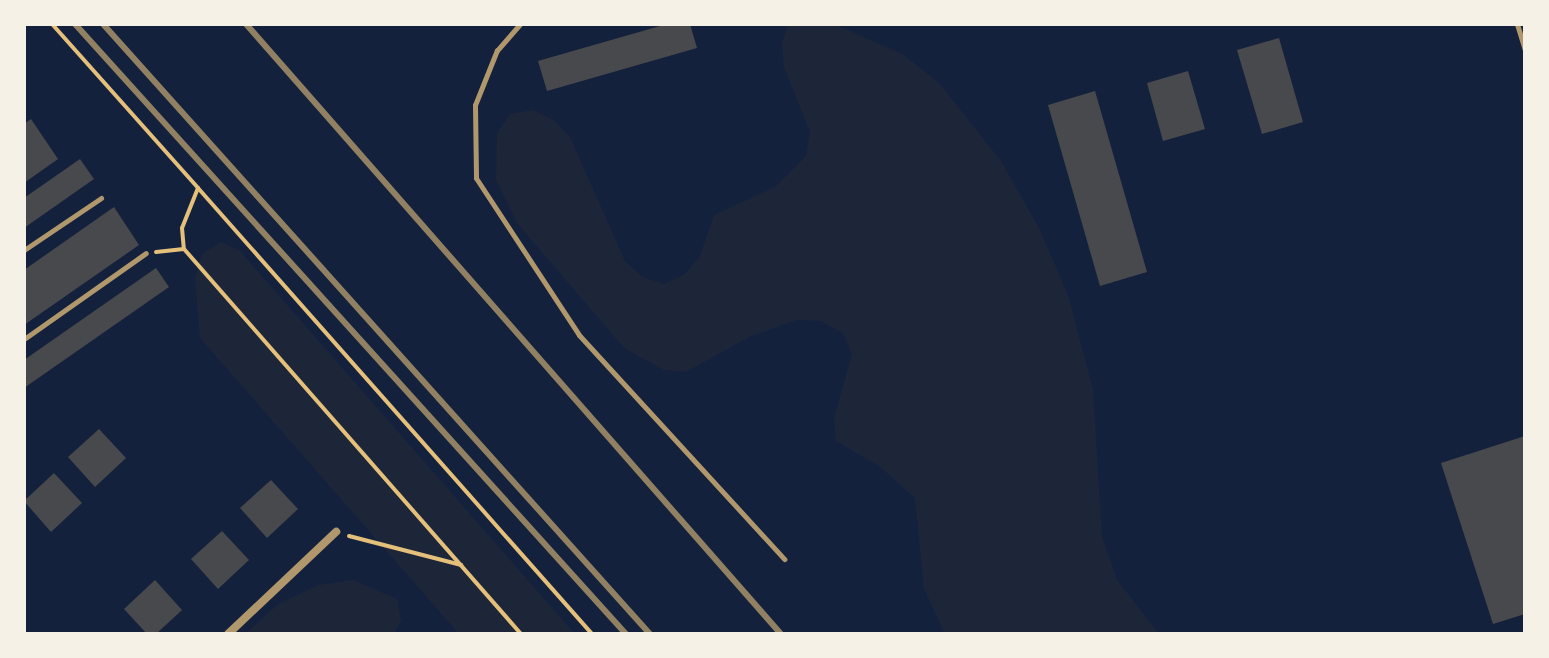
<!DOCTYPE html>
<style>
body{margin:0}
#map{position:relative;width:1549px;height:658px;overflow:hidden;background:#14213d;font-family:"IBM Plex Sans",sans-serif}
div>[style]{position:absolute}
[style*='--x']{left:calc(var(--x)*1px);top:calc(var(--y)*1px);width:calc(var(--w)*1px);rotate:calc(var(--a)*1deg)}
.green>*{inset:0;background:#1d2539}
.building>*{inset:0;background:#48494c}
.path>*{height:4px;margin:-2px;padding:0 2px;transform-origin:2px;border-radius:2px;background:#e5c07b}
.service>*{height:5px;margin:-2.5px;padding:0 2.5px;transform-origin:2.5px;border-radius:2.5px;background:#b1986c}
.minor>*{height:8px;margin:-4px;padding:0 4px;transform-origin:4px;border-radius:4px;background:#b1986c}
.rail>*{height:6px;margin:-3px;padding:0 3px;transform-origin:3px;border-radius:3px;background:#918062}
span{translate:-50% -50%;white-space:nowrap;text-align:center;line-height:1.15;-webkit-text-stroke:7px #f6f1e7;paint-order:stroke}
.frame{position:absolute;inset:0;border:26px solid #f6f1e7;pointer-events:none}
</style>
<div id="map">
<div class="green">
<div style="clip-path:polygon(789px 24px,834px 24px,904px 55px,940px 84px,1001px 161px,1040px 230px,1068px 295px,1093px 390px,1102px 536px,1117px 580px,1159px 634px,945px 634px,924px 589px,915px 498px,879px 466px,836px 441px,834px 418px,852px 354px,843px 333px,821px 321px,797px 320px,751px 336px,686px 372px,664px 370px,624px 348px,517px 223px,496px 179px,497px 133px,510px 114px,533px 110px,555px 121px,570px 137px,625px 261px,642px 277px,664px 284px,685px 274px,700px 256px,714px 215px,775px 187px,806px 156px,810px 132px,784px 67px,782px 43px)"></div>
<div style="clip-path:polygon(221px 242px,240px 251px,575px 634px,459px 634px,200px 338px,195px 278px,202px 254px)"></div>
<div style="clip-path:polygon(353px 580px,397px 599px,401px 621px,394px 634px,245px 634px,277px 605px,318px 585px)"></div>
</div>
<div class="building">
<div style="clip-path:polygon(667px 24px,690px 24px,697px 48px,547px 91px,538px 61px)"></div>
<div style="clip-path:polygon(1279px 38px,1303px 122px,1262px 134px,1237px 50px)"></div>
<div style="clip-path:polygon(1188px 71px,1205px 129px,1163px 141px,1147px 83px)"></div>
<div style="clip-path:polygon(1095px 91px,1147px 272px,1100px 286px,1048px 105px)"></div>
<div style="clip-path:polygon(31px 119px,58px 159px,24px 183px,24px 124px)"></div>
<div style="clip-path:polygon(80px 159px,94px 179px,24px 228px,24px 198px)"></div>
<div style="clip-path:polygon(114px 207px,139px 245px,24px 325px,24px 270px)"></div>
<div style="clip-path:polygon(156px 268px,169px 287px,24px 388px,24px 360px)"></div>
<div style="clip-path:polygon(99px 429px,126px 458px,95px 487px,68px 457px)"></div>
<div style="clip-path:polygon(1525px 436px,1525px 614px,1493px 624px,1441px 463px)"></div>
<div style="clip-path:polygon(54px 473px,82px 503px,51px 532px,24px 501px)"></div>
<div style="clip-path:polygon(271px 480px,298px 509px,267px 538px,240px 508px)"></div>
<div style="clip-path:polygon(222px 531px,249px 560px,218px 589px,191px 559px)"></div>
<div style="clip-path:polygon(155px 580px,182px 610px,156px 634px,147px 634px,124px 609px)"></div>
</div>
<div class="path">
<div style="--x:52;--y:24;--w:220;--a:48.3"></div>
<div style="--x:198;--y:188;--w:43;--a:111.8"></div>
<div style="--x:182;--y:228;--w:21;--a:85"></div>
<div style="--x:198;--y:188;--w:595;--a:48.54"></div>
<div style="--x:156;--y:252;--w:28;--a:-6"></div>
<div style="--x:184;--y:249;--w:512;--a:48.8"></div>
<div style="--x:349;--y:536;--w:116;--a:14.5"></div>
</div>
<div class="service">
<div style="--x:520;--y:24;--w:35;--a:131"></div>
<div style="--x:497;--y:50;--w:59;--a:111.8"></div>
<div style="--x:475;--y:105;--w:73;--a:89.2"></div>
<div style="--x:476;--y:178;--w:188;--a:56.7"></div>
<div style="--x:579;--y:335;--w:304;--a:47.5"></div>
<div style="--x:1517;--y:24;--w:27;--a:73"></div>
<div style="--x:24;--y:250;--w:93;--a:-34"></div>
<div style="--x:24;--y:339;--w:149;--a:-35.2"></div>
</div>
<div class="minor">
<div style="--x:228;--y:634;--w:149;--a:-43.4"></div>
</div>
<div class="rail">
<div style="--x:75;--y:24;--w:822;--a:47.91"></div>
<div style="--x:103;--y:24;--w:819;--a:48.12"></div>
<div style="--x:246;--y:24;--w:811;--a:48.75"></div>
</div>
<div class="frame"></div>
</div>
